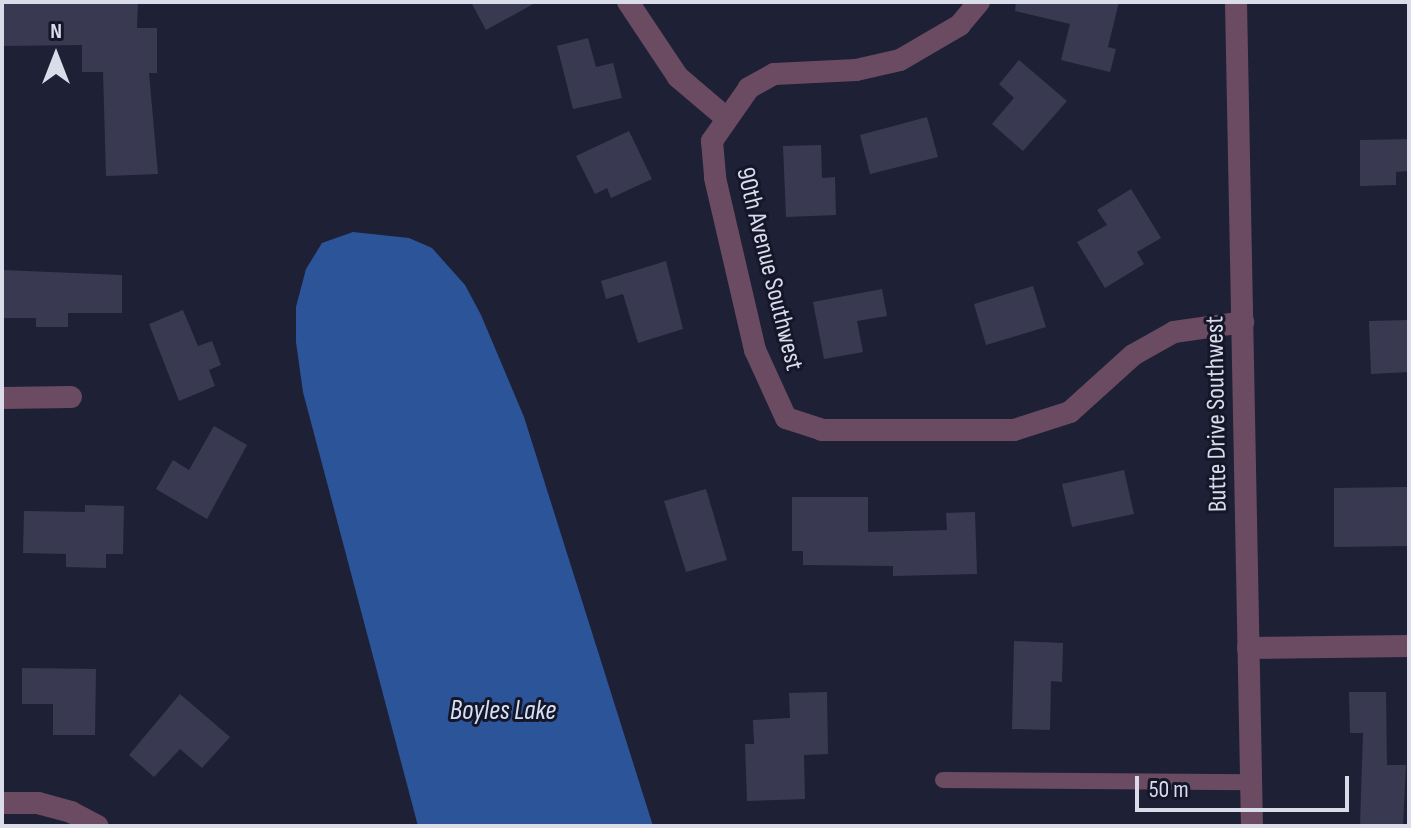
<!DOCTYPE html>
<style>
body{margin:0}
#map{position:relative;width:1411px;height:828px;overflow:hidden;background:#1e2035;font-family:"Sofia Sans Condensed",sans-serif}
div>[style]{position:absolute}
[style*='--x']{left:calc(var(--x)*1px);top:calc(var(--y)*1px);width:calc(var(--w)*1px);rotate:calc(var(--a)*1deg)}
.water>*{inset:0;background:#2c5599}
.building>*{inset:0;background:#393a51}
.service>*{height:16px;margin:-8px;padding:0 8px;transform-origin:8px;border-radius:8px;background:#6a4b61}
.minor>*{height:22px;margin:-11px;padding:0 11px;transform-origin:11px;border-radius:11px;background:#6a4b61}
.tertiary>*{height:22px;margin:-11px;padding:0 11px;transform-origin:11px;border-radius:11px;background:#6a4b61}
span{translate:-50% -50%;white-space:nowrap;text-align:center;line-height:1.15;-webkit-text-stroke:6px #15162a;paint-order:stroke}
.street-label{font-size:26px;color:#dadcea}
.water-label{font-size:28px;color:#d4e0f4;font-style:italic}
.frame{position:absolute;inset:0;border:4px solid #dadcea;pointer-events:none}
.north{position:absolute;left:16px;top:16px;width:80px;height:80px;-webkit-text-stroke:6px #15162a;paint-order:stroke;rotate:0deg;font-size:22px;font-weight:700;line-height:32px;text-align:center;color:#dadcea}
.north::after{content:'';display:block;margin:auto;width:28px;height:36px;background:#dadcea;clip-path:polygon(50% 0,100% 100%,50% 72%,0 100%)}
.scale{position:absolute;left:1135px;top:776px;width:214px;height:36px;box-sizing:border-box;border:4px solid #dadcea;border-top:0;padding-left:10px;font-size:24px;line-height:28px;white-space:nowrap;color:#dadcea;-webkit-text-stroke:6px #15162a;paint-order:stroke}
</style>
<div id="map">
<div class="water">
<div style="clip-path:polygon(353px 232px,409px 238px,432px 248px,465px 285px,481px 315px,524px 417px,653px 826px,418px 826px,303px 392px,296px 342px,296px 307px,306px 269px,322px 243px)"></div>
</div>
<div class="building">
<div style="clip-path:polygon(138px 2px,137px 28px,157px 28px,157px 73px,149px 73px,158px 174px,106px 176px,103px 72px,82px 72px,82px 45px,2px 46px,2px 3px)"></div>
<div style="clip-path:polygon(471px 2px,537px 2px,486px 30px)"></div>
<div style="clip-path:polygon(1016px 2px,1119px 2px,1108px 47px,1116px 49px,1110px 72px,1061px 60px,1070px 24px,1015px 11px)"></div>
<div style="clip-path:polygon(588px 38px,596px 67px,613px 63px,622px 98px,573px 109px,557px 46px)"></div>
<div style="clip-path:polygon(1019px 60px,1067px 101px,1023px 151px,992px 124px,1014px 98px,999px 84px)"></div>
<div style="clip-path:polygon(927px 117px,938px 157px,870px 174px,860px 135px)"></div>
<div style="clip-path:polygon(629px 131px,652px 179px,611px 198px,607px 188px,595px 194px,576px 156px)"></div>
<div style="clip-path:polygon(1409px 139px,1409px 171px,1396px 172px,1396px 185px,1360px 186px,1360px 140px)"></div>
<div style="clip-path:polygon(821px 145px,822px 178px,835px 177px,836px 215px,786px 217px,783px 146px)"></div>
<div style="clip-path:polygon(1131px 189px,1161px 238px,1137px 252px,1144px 264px,1105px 288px,1077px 242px,1107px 225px,1097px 210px)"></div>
<div style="clip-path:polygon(666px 261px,683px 329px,638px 343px,623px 294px,606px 299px,601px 281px)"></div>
<div style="clip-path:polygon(2px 270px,122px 275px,122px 313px,68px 313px,68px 327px,36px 327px,36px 318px,2px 318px)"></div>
<div style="clip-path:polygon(1033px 286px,1046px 327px,986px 345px,974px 304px)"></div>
<div style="clip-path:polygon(882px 289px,887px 316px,857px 321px,863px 352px,824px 359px,813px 302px)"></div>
<div style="clip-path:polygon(183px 310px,198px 346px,212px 341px,221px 365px,209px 370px,215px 386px,179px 401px,149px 324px)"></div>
<div style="clip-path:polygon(1409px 320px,1409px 372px,1371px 374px,1369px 321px)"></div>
<div style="clip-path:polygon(214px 426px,247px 445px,207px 519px,156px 489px,173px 460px,189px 470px)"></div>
<div style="clip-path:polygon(1124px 470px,1134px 514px,1072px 527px,1062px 484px)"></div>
<div style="clip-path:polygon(1408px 487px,1408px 546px,1334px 547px,1334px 488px)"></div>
<div style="clip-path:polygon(706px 489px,727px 560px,686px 572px,664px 501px)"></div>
<div style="clip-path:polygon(792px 497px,868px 497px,868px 532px,947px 530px,946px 513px,975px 512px,977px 574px,893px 576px,893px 566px,803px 565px,803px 551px,792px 551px)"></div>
<div style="clip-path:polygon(85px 505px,124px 506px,123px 554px,106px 554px,106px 568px,66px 567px,66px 554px,23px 553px,24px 511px,85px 512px)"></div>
<div style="clip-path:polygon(1014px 641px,1063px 643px,1062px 682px,1051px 681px,1050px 730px,1012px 729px)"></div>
<div style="clip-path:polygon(22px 668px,96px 669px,95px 735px,53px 735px,53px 704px,22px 704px)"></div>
<div style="clip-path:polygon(827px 692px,828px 754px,804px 755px,805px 799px,747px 801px,745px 744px,754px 744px,753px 720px,790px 718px,789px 693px)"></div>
<div style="clip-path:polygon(1349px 692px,1386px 692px,1387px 765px,1406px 765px,1403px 826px,1360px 826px,1363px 733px,1350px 733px)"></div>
<div style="clip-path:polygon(180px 694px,230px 737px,202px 768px,180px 749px,154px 777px,129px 755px)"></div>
</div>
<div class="service">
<div style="--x:943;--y:780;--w:308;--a:0.4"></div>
</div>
<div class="minor">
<div style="--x:628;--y:2;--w:90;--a:56.3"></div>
<div style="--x:678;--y:77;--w:62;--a:40.4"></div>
<div style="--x:979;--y:2;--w:30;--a:130"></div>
<div style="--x:960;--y:25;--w:69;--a:149.7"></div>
<div style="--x:900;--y:60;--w:45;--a:167.2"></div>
<div style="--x:856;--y:70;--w:82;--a:177.2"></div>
<div style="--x:774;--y:74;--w:29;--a:151"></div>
<div style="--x:749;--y:88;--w:65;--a:124.9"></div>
<div style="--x:712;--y:141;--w:37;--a:85"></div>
<div style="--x:715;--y:178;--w:177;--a:76.9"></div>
<div style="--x:755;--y:350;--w:75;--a:65.5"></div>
<div style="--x:786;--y:418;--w:38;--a:18"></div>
<div style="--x:822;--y:430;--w:192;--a:0"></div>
<div style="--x:1014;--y:430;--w:59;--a:-17.8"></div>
<div style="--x:1070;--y:412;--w:85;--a:-42.1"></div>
<div style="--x:1133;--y:355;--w:47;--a:-29.3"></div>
<div style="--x:1174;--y:332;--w:70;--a:-8.2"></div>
<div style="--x:2;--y:398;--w:69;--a:-0.8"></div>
<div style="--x:1248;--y:648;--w:161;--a:-0.7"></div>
<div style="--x:2;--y:803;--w:36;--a:0"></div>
<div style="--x:38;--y:803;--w:34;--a:15"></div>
<div style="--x:71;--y:812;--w:30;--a:28"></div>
</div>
<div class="tertiary">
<div style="--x:1236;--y:2;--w:824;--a:88.89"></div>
</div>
<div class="street-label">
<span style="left:769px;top:269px;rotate:76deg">90th Avenue Southwest</span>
<span style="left:1217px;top:414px;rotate:-91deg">Butte Drive Southwest</span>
</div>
<div class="water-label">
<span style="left:503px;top:711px">Boyles Lake</span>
</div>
<div class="frame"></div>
<div class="north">N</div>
<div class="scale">50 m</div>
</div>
